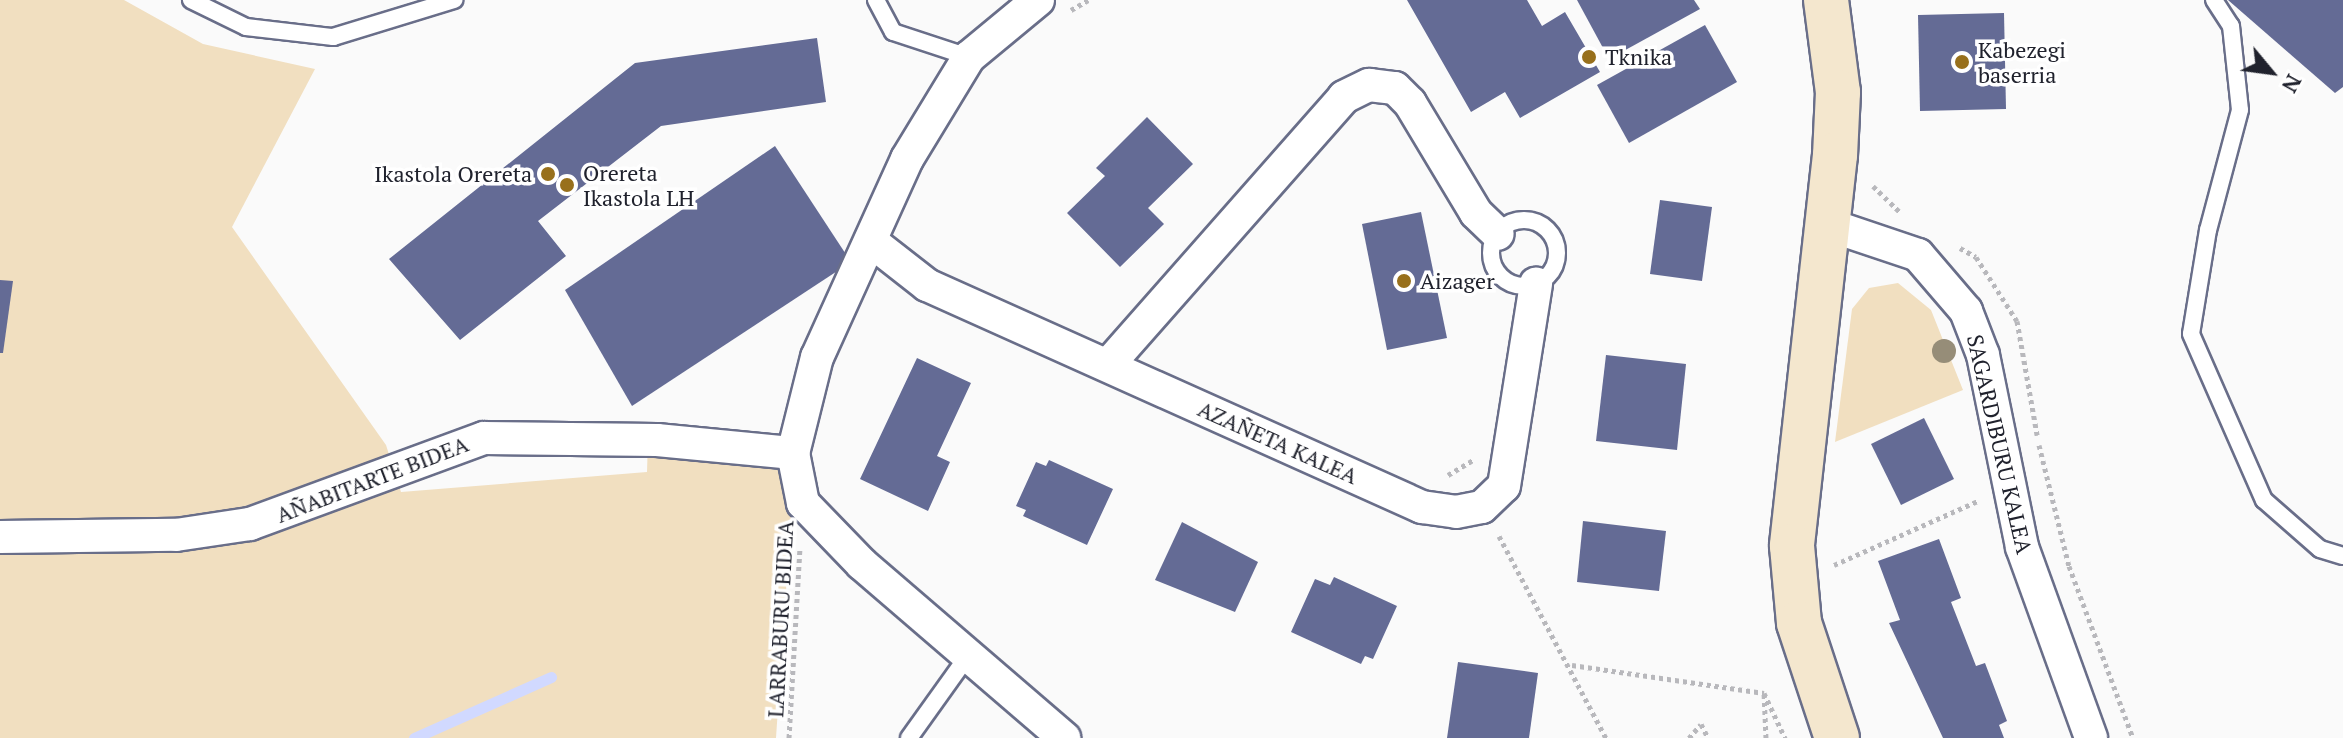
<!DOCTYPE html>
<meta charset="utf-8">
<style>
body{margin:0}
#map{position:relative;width:2343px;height:738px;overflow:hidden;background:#fafafa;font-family:"PT Serif",serif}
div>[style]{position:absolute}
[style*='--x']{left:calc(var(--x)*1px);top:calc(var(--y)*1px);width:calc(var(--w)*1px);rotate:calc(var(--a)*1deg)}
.green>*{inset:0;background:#f1dfc0}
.stream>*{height:11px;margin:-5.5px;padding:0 5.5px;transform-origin:5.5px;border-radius:5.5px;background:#d1d9ff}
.building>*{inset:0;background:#646b95}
.path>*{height:5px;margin-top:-2.5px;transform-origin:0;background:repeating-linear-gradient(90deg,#b8b8bc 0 4px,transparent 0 8px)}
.roads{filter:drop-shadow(2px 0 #696e89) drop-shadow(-2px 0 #696e89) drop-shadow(0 2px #696e89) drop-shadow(0 -2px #696e89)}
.lane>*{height:16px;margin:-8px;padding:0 8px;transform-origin:8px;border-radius:8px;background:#fff}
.lane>.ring{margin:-8px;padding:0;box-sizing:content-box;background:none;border:16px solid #fff;border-radius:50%}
.street>*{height:32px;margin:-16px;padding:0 16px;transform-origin:16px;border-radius:16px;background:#fff}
.secondary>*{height:44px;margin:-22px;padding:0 22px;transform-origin:22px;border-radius:22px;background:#f4e7ce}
.trees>*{width:24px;height:24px;margin:-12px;border-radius:50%;background:#968d78}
.dots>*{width:22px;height:22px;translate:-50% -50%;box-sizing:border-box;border:4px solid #fff;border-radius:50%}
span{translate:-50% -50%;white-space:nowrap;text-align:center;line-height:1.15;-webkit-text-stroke:7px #fff;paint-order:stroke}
.poi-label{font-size:22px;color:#20222d}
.left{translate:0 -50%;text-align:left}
.right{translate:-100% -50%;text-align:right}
.street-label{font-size:22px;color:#20222d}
.north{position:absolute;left:2231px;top:32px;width:80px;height:80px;-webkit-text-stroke:6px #fff;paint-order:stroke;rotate:119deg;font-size:22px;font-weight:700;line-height:32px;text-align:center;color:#20222d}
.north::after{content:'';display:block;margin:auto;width:28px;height:36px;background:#20222d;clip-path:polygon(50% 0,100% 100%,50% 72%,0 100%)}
</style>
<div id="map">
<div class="green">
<div style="clip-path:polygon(0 0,124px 0,203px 44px,315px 69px,232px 227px,386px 445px,401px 492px,647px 472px,648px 438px,795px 459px,776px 738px,0 738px)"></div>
<div style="clip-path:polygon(1898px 283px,1931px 310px,1963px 390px,1835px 442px,1852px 309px,1869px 288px)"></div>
</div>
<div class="stream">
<div style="--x:414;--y:738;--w:150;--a:-24"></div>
</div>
<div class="building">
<div style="clip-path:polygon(1407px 0,1527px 0,1542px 26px,1565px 12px,1600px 72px,1520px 118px,1505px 92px,1471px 112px)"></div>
<div style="clip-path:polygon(1577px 0,1694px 0,1700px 9px,1609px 59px)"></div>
<div style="clip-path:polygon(2228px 0,2343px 0,2343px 87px,2335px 93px)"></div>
<div style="clip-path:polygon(2004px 13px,2006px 109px,1920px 111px,1918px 15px)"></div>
<div style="clip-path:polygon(1705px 25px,1737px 82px,1629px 143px,1597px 85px)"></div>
<div style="clip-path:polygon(817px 38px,826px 102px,661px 126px,538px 221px,566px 256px,460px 340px,389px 259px,635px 63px)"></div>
<div style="clip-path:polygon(1147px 117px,1193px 164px,1148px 208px,1164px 224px,1120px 267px,1067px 213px,1105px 176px,1096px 168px)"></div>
<div style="clip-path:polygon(775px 146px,851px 262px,632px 406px,565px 290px)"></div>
<div style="clip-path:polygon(1660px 200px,1712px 207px,1702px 281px,1650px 274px)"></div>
<div style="clip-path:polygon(1421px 212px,1447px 338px,1387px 350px,1362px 224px)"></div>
<div style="clip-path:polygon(0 280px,13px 281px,3px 353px,0 353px)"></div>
<div style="clip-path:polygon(1606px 355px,1686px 364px,1677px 450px,1596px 441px)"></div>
<div style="clip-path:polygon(917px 358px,971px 383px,937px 456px,950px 462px,928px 511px,860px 479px)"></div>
<div style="clip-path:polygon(1924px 418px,1954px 479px,1901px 505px,1871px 444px)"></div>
<div style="clip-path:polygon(1049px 460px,1113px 489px,1087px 545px,1023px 516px,1026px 510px,1016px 506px,1036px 462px,1046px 466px)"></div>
<div style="clip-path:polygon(1583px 521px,1666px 531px,1659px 591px,1577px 582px)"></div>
<div style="clip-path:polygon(1182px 522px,1258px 562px,1235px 612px,1155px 580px)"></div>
<div style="clip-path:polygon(1939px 539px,1961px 598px,1951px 602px,1976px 666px,1985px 663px,2007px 721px,1999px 725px,2004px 738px,1943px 738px,1889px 623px,1900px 620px,1878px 561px)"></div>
<div style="clip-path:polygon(1334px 577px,1397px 606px,1373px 659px,1365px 656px,1361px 664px,1291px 632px,1315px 579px,1330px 585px)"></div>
<div style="clip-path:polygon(1458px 662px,1538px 673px,1529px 738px,1447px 738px)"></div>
</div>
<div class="path">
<div style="--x:1071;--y:10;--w:20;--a:-30"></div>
<div style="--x:1873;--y:186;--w:37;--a:44"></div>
<div style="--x:1960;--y:248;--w:18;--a:29"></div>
<div style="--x:1976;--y:257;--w:76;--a:57.4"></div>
<div style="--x:2017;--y:321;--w:116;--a:80"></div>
<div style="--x:2039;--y:445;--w:125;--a:76.1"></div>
<div style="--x:2069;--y:566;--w:184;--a:69.6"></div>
<div style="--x:1448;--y:475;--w:29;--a:-31"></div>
<div style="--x:1499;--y:536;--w:229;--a:62.1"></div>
<div style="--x:1834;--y:565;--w:158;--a:-24"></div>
<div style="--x:1572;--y:665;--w:194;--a:8.3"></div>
<div style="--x:789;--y:738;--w:190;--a:-86.7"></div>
<div style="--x:1689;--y:738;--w:18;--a:-49"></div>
<div style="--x:1701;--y:724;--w:16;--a:63"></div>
<div style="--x:1766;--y:738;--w:45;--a:-92.5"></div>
<div style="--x:1764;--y:693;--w:50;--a:65"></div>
</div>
<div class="roads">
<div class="lane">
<div style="--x:191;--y:0;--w:61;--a:26.1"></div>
<div style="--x:246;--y:27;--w:88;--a:6.6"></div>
<div style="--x:333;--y:37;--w:127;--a:-17"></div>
<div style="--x:876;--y:0;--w:36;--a:62"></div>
<div style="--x:893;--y:32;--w:80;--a:18.2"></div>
<div style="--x:2214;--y:0;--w:31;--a:57"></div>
<div style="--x:2231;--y:26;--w:84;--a:83.9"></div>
<div style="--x:2240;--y:110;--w:124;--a:104.9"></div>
<div style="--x:2208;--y:230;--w:105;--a:99.3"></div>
<div style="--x:2191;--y:334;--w:181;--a:66.3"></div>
<div style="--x:2264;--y:500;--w:74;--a:41.2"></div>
<div style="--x:2320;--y:549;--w:24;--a:17"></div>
<div class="ring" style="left:1491px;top:220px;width:50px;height:50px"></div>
<div style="--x:909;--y:738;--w:100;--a:-54.4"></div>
</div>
<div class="street">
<div style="--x:1038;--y:0;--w:89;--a:140.4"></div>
<div style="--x:969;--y:57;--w:119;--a:121.3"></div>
<div style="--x:907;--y:159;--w:217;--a:114.4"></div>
<div style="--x:817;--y:357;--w:99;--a:104"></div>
<div style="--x:793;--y:453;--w:51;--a:78.7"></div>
<div style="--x:803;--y:503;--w:85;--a:46"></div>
<div style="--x:862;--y:564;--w:267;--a:40.7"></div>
<div style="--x:1826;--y:224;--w:97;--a:18.6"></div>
<div style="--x:1918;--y:255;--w:74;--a:49.4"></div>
<div style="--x:1966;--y:311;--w:47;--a:68.9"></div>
<div style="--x:1983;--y:355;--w:196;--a:78.5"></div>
<div style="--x:2022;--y:547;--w:203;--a:70.1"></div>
<div style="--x:872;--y:242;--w:70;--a:38"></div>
<div style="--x:927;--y:285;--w:543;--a:24.16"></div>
<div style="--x:1422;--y:507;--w:34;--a:8"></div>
<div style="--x:1456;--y:512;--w:26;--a:-11"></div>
<div style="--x:1482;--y:507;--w:30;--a:-44"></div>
<div style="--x:1504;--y:486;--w:205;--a:-81"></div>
<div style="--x:1108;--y:365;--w:357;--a:-48.6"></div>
<div style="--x:1344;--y:97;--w:28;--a:-26"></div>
<div style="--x:1369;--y:85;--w:26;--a:7"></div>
<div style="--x:1395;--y:88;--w:21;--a:45"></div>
<div style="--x:1410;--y:103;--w:128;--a:59"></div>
<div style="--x:1476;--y:213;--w:30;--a:44"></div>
<div style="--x:0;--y:537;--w:176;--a:-0.7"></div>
<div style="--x:176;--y:535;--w:75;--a:-8.5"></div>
<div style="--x:250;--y:524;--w:249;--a:-20.2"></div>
<div style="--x:484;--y:438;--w:173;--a:0.7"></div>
<div style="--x:657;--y:440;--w:137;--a:5.5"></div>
</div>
<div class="secondary">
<div style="--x:1826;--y:0;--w:93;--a:82.6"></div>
<div style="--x:1838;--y:92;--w:63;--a:92.7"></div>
<div style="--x:1835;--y:155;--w:393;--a:96.3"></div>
<div style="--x:1792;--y:546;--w:77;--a:84.8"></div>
<div style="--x:1799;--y:623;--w:121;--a:71.7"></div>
</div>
</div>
<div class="trees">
<div style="left:1944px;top:351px"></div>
</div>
<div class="dots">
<div style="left:1589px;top:57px;background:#98701c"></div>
<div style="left:1962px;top:62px;background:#98701c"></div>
<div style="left:548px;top:174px;background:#98701c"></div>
<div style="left:567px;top:185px;background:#98701c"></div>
<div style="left:1404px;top:281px;background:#98701c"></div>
</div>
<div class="poi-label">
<span class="left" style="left:1978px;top:62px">Kabezegi<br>baserria</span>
<span class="left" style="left:1605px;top:57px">Tknika</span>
<span class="left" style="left:583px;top:185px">Orereta<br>Ikastola LH</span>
<span class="right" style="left:532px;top:174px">Ikastola Orereta</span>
<span class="left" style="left:1420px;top:281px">Aizager</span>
</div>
<div class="street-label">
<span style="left:1278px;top:442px;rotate:24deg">AZAÑETA KALEA</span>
<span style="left:2000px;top:444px;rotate:77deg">SAGARDIBURU KALEA</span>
<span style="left:372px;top:479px;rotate:-21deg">AÑABITARTE BIDEA</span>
<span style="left:780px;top:619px;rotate:-87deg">LARRABURU BIDEA</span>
</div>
<div class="north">N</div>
</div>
